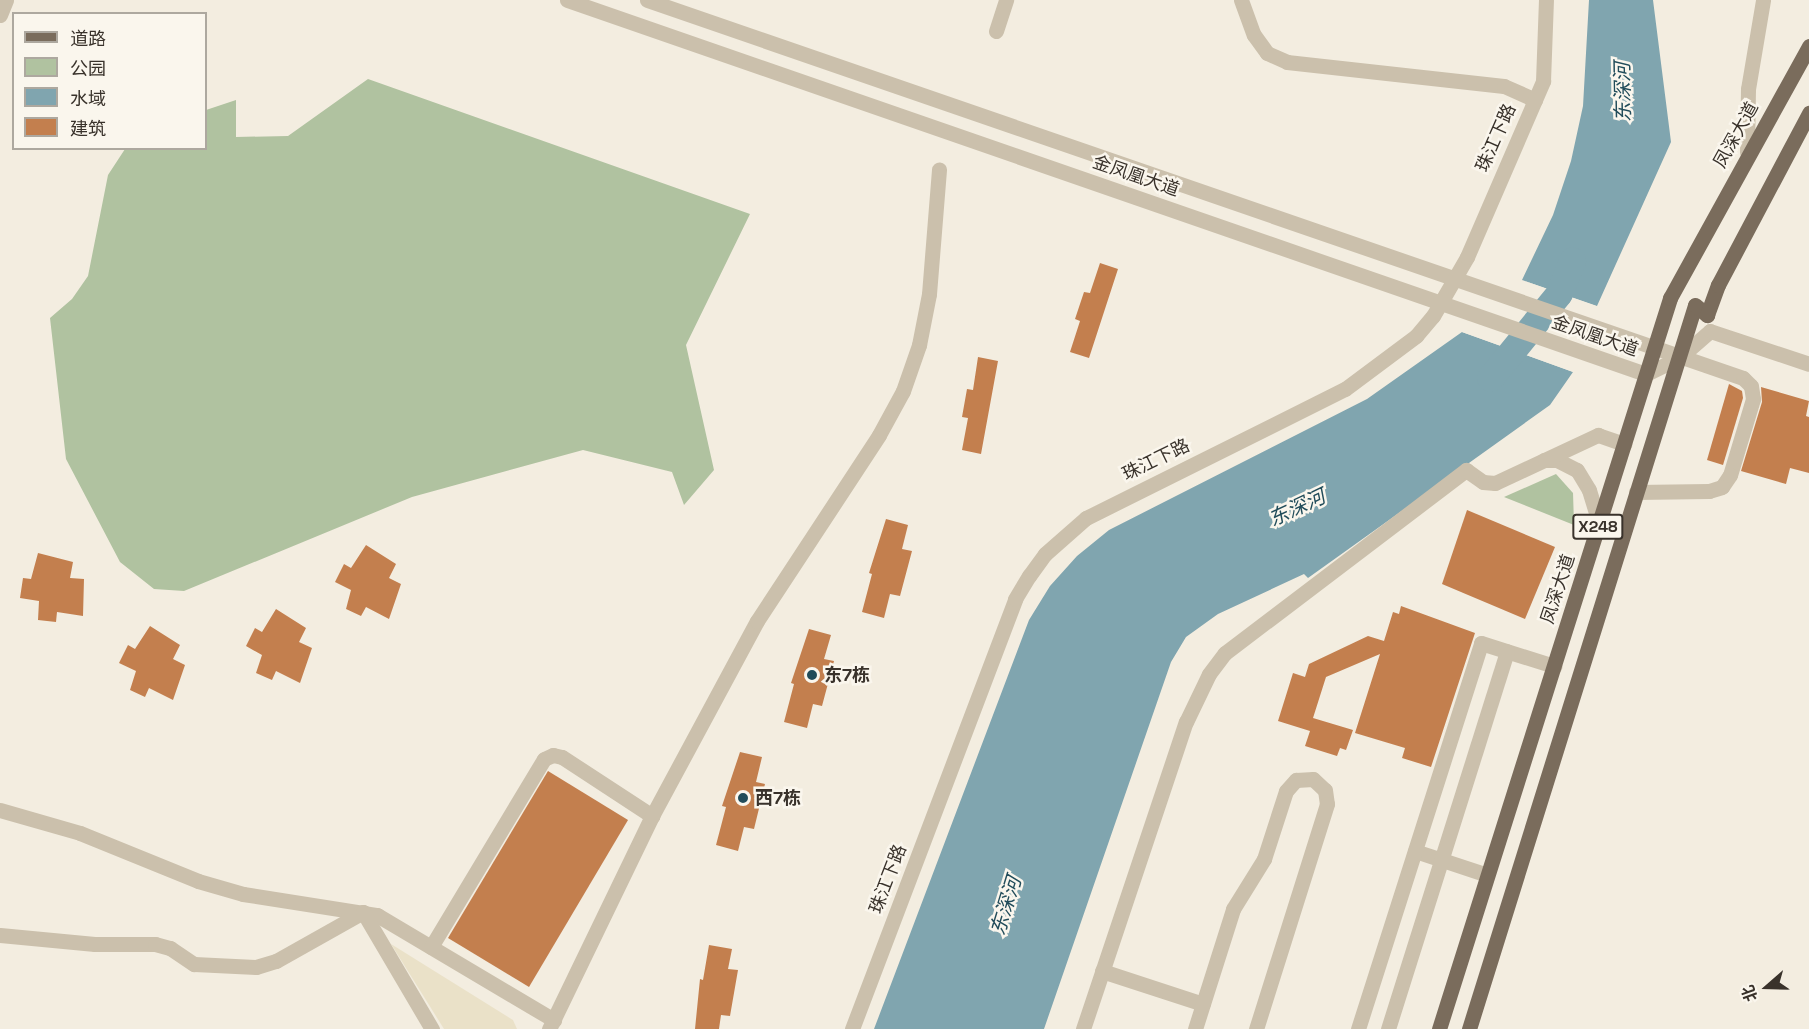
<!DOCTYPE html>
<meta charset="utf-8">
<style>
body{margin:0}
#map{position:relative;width:1809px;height:1029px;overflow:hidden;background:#f3ede0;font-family:"Space Grotesk","Noto Sans SC",sans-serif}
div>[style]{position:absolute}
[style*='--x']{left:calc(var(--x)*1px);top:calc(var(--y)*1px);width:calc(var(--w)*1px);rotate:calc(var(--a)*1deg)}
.green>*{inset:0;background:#b0c2a0}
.plaza>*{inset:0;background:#eae1c8}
.water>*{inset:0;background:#80a5af}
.pier>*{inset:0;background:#f3ede0}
.river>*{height:27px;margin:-13.5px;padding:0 13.5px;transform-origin:13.5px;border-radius:13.5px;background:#80a5af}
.building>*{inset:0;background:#c37f4e}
.minor>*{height:15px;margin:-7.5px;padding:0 7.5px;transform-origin:7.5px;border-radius:7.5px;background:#cbc0ac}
.major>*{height:15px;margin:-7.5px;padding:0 7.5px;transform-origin:7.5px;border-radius:7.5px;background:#7a6c5c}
.dots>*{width:16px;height:16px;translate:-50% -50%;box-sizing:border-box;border:3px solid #faf6ed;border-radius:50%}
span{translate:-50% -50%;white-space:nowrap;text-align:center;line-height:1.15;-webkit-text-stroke:5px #faf6ed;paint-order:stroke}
.shield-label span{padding:2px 4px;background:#faf6ed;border:2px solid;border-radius:4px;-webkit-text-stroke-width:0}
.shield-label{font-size:16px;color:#39322b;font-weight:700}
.street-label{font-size:18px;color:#39322b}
.poi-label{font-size:18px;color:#39322b;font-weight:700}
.left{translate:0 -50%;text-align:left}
.water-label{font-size:20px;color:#214c5a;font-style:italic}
.legend{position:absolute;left:12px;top:12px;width:195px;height:138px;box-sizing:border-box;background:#faf6ed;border:2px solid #ada89f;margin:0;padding:8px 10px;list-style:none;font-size:18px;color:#39322b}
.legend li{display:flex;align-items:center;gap:12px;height:30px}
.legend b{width:30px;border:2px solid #ada89f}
.north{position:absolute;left:1737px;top:957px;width:60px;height:60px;-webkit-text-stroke:4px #faf6ed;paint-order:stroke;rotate:250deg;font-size:16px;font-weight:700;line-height:24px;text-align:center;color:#39322b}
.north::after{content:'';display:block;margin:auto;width:21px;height:27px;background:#39322b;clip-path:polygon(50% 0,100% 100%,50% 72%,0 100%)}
</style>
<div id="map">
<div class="green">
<div style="clip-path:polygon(368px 79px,750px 214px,686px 345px,714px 470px,684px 505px,672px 472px,583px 450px,412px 497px,184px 591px,154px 589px,120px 562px,66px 459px,50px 318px,72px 299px,88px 276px,108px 175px,125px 149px,206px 148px,206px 110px,236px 100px,236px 137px,288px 136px)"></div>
<div style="clip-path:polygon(1556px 474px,1573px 493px,1574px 525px,1504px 497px)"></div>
</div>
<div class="plaza">
<div style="clip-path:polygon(391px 944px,513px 1020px,517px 1029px,444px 1029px)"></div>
</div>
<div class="water">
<div style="clip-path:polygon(1589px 0,1653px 0,1671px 142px,1597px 306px,1522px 280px,1553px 215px,1571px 161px,1583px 106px)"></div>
<div style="clip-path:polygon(1462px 332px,1573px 372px,1550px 405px,1308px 578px,1304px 574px,1218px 614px,1186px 637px,1171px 662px,1044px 1029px,874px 1029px,1029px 620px,1050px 586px,1077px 556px,1109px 530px,1367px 399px)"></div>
</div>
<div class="pier">
<div style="clip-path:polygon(1519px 279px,1599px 307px,1596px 309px)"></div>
<div style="clip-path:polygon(1463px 330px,1574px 369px,1576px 373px,1462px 332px)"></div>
</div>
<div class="river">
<div style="--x:1490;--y:378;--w:109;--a:-50.9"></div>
<div style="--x:1559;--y:293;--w:35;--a:-68"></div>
</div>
<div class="building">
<div style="clip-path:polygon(1100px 263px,1118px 269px,1089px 358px,1070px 352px,1080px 321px,1075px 319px,1084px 292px,1090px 293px)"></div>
<div style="clip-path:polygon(978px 357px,998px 361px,981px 454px,962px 450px,968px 418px,962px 417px,967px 389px,973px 390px)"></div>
<div style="clip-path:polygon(1729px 384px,1742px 391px,1743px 398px,1723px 465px,1707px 460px)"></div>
<div style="clip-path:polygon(1761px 387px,1809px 401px,1806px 416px,1809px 417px,1809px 473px,1790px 468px,1786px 484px,1741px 471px,1762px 402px)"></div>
<div style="clip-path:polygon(1467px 510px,1555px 547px,1525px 619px,1442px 584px)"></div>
<div style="clip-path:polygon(886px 519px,908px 525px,902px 549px,912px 551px,900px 596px,890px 594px,884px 618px,862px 612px,872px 574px,869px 573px)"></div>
<div style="clip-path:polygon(366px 545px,396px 564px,389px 578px,401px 584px,389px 619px,366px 607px,361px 616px,346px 609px,351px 590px,335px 582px,344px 564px,351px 568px)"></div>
<div style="clip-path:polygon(38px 553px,73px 562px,70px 578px,84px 579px,83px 616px,57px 612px,56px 622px,38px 620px,39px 601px,20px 598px,23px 578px,31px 579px)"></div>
<div style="clip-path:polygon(1401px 606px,1475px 633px,1431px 767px,1402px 758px,1405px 748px,1355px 733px,1380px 654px,1326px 677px,1313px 718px,1353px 730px,1346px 750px,1340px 748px,1337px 756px,1305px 746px,1310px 731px,1278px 721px,1293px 673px,1305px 677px,1309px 664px,1368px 636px,1384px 641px,1393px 612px,1399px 614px)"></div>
<div style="clip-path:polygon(276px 609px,306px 628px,299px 642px,312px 648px,300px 683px,276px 671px,272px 680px,256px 673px,262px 655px,246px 646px,255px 628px,262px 632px)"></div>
<div style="clip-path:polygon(150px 626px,180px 645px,173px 659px,185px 665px,173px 700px,149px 688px,145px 697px,130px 690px,136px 671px,119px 663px,128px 645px,135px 649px)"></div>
<div style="clip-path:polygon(809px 629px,831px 635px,824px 659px,834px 661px,822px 706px,813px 704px,807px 728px,784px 722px,794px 684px,791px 683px)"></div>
<div style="clip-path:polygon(740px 752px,762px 757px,756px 782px,765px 784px,754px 829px,744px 827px,738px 851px,716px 845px,726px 807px,722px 806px)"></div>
<div style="clip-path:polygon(548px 771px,628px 820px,529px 987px,448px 938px)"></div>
<div style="clip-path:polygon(709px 945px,732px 949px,728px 969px,738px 970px,730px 1016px,721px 1015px,719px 1029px,695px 1029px,700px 979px,703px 980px)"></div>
</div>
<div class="minor">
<div style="--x:567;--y:0;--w:1142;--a:19.12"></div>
<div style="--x:1646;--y:374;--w:37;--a:-26"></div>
<div style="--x:1679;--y:358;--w:41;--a:-41.1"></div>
<div style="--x:1710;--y:331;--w:104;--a:18.4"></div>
<div style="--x:647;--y:0;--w:1159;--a:19.03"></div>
<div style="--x:1743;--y:378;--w:11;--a:45"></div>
<div style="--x:1751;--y:386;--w:13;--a:81"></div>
<div style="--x:1753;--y:399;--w:79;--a:106.8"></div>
<div style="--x:1730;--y:475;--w:14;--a:124"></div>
<div style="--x:1722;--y:487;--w:14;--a:163"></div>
<div style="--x:1709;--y:491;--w:73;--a:179.2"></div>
<div style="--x:1241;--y:0;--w:37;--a:70"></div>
<div style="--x:1254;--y:35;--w:22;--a:54"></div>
<div style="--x:1267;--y:53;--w:22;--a:24"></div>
<div style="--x:1287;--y:62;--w:218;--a:6.3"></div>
<div style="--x:1504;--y:86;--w:34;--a:24"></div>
<div style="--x:0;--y:15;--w:16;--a:-68"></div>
<div style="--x:996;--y:31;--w:33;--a:-72"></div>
<div style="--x:1747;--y:152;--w:63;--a:-89.1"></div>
<div style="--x:1748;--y:89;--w:90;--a:-80.4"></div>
<div style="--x:1544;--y:460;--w:13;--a:0"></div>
<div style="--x:1557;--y:460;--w:22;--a:27"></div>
<div style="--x:1577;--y:470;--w:23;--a:59"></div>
<div style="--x:1589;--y:490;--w:34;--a:73"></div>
<div style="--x:0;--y:810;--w:83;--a:16"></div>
<div style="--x:80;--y:833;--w:127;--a:22.1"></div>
<div style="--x:198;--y:881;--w:47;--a:16.1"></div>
<div style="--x:243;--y:894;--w:136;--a:8.9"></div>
<div style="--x:377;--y:915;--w:206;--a:30.7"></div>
<div style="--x:1415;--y:851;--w:76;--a:18.4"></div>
<div style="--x:0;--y:935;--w:95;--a:5.4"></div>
<div style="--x:95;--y:944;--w:60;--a:0"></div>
<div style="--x:155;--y:944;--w:16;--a:15"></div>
<div style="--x:170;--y:948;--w:29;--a:34"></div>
<div style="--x:194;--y:964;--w:62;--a:2.8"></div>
<div style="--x:256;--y:967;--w:21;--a:-17"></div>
<div style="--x:276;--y:961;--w:100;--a:-29.4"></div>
<div style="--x:363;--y:912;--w:136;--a:59.5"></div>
<div style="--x:431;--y:947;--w:219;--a:-59"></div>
<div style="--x:544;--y:759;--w:10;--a:-24"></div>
<div style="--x:553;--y:755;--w:9;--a:13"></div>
<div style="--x:562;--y:757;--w:108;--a:33.2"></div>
<div style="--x:1102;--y:971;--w:106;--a:18.1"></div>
<div style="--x:549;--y:1029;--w:237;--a:-64.2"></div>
<div style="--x:652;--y:816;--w:221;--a:-61.7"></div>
<div style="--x:757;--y:621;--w:222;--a:-56.7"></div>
<div style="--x:879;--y:435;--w:50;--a:-61.4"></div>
<div style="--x:903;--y:391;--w:49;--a:-70.8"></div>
<div style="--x:919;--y:345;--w:52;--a:-78.9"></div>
<div style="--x:929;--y:294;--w:125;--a:-85.4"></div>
<div style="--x:852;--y:1029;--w:460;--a:-69.2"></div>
<div style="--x:1015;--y:599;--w:27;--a:-59"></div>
<div style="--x:1029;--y:576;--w:27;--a:-54"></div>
<div style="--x:1045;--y:554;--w:55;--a:-41.3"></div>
<div style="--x:1086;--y:518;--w:289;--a:-26.5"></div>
<div style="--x:1345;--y:389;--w:89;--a:-36.7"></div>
<div style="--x:1416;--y:336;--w:26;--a:-50"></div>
<div style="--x:1433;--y:316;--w:68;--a:-60"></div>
<div style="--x:1467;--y:257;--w:192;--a:-66.6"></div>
<div style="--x:1543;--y:81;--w:81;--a:-87.9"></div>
<div style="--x:1083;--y:1029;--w:324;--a:-71.5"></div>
<div style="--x:1186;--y:722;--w:53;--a:-64.4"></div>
<div style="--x:1209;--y:674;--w:26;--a:-53"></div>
<div style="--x:1225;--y:653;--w:303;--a:-37.2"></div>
<div style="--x:1466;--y:470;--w:21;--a:35"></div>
<div style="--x:1483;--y:482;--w:12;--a:5"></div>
<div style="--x:1495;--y:483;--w:114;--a:-25"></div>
<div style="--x:1598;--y:435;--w:28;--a:19"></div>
<div style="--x:1195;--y:1029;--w:126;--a:-72.4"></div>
<div style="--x:1233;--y:909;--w:59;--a:-58.2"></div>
<div style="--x:1264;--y:859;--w:71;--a:-72.1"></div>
<div style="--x:1286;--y:791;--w:15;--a:-48"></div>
<div style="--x:1296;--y:780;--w:17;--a:-3"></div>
<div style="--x:1313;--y:779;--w:16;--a:43"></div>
<div style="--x:1325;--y:790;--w:14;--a:82"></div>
<div style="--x:1327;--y:804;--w:236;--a:107.5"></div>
<div style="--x:1358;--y:1029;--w:405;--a:-72.3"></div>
<div style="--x:1481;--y:643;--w:77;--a:17.5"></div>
<div style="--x:1388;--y:1029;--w:396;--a:-72.5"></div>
</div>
<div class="major">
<div style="--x:1439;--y:1029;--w:767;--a:-72.46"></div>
<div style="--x:1670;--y:298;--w:288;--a:-61.1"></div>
<div style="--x:1469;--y:1029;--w:758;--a:-72.66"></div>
<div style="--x:1695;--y:305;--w:16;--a:40"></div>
<div style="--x:1707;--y:315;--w:32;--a:-70"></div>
<div style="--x:1718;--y:285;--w:195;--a:-62.1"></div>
</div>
<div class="dots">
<div style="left:812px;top:675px;background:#214c5a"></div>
<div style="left:743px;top:798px;background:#214c5a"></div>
</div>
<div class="shield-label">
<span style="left:1598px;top:527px">X248</span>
</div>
<div class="street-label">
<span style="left:1736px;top:135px;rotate:-61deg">凤深大道</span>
<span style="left:1496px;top:138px;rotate:-66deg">珠江下路</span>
<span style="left:1136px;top:176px;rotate:19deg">金凤凰大道</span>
<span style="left:1595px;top:336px;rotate:19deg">金凤凰大道</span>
<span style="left:1156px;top:460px;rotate:-26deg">珠江下路</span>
<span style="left:1558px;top:589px;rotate:-72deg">凤深大道</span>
<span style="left:888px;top:879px;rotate:-69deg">珠江下路</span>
</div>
<div class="poi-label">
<span class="left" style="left:824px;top:675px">东7栋</span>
<span class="left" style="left:755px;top:798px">西7栋</span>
</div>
<div class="water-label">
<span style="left:1623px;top:92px;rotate:-91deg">东深河</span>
<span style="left:1297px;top:508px;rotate:-25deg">东深河</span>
<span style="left:1006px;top:906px;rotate:-73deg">东深河</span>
</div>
<ul class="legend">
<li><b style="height:8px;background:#7a6c5c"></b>道路</li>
<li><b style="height:16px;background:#b0c2a0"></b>公园</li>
<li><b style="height:16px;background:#80a5af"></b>水域</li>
<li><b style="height:16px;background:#c37f4e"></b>建筑</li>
</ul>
<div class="north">北</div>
</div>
